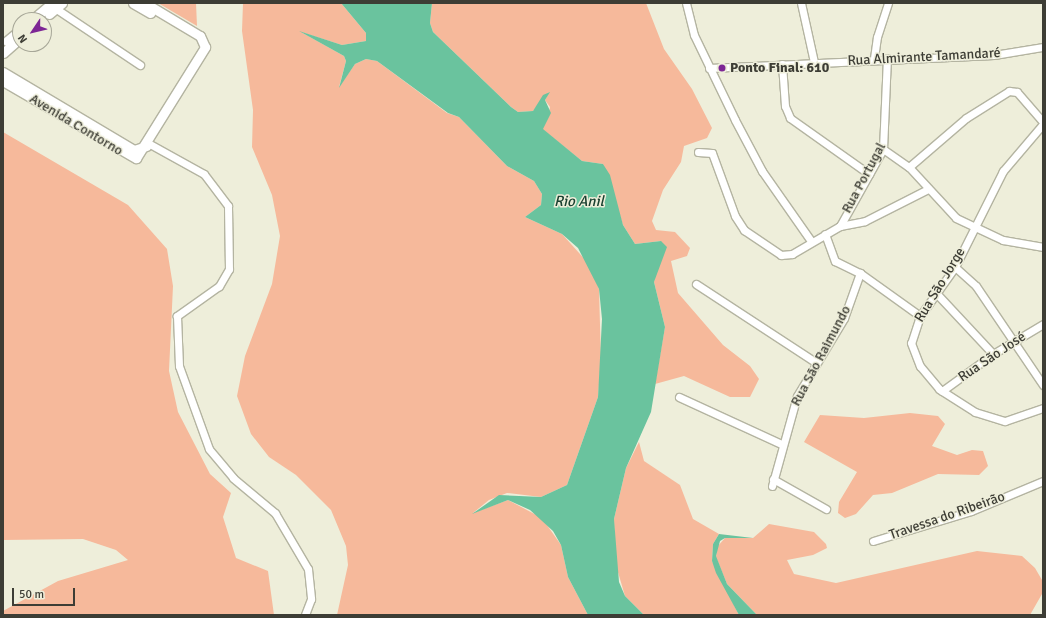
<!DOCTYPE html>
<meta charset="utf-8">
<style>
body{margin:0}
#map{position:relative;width:1046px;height:618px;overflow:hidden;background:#eeeeda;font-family:Signika,sans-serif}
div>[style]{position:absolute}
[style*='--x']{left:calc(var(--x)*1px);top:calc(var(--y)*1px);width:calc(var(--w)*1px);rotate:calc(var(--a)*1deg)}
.green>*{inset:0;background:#f6b99b}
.water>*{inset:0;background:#6ac39e}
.roads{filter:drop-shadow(1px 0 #b4b4a1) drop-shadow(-1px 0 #b4b4a1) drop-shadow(0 1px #b4b4a1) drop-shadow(0 -1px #b4b4a1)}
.minor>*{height:7px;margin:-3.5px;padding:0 3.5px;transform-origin:3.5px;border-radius:3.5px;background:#fff}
.tertiary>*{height:9px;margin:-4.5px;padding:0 4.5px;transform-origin:4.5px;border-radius:4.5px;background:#fff}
.dots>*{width:11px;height:11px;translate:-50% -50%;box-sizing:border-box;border:2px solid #eeeeda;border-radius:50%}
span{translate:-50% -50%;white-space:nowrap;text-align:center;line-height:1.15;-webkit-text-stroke:3px #eeeeda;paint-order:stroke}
.street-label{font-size:14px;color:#3d3d35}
.poi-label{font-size:14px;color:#3d3d35;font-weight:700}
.left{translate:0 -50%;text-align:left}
.water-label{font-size:15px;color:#1a4131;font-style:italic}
.frame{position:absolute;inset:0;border:4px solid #3d3d35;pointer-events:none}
.north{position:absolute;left:12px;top:12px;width:40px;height:40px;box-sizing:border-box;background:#eeeeda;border:1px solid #a7a798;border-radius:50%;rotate:235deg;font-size:11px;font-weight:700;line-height:16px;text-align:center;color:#3d3d35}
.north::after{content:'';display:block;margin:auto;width:14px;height:18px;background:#7d2695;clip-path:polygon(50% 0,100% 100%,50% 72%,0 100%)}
.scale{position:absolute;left:12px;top:588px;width:63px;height:18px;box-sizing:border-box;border:2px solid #3d3d35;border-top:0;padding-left:5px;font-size:12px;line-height:14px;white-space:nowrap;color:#3d3d35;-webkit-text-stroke:3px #eeeeda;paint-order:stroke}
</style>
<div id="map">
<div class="green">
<div style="clip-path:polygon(158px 3px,196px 3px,197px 26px)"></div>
<div style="clip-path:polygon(243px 3px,341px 3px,366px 33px,366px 41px,342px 45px,301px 32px,344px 56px,346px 61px,339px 87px,355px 64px,366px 59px,377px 61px,447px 113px,459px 117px,507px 166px,534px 181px,542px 194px,541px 205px,525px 217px,562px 234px,589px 264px,599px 289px,601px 360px,598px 397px,567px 485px,541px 497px,507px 493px,489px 500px,473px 513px,508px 500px,542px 518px,561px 545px,568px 577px,588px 615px,337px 615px,348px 565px,346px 546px,331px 510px,296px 475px,269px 457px,251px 434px,237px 396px,245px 356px,272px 284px,280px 236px,272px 195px,252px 147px,253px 110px,242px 31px)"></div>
<div style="clip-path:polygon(432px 3px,646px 3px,664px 49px,692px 89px,712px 128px,707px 138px,684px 146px,681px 162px,663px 190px,652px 221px,656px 230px,675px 232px,690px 248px,687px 256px,671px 261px,678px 293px,723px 345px,750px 366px,759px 379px,750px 397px,730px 397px,684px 376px,655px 384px,665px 327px,654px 282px,661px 241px,635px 244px,623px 225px,603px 164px,582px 161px,542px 129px,548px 117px,550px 107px,545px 100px,549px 92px,533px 111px,518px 112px,511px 107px,433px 32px,430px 23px)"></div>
<div style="clip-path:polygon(3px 132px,128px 205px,167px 249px,173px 286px,169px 371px,178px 412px,210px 474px,231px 493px,223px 517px,236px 558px,268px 571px,274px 615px,3px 615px,3px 611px,58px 581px,128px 560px,116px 550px,83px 539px,3px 540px)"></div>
<div style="clip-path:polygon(910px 413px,938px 416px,945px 424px,932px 446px,957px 455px,972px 450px,983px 451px,988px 466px,979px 475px,938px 474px,892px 493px,873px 495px,856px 514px,845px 518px,838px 513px,839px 502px,857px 472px,804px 442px,820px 415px,864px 418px)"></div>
<div style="clip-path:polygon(639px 442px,644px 461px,680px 485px,693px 519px,719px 534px,713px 544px,712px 561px,739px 615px,644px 615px,625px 596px,615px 562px,614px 519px,626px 468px)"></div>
<div style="clip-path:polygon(769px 524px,814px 532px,826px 544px,827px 548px,813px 555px,787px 560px,794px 574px,836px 583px,977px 551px,1022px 556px,1035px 568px,1042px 580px,1042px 594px,1030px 615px,757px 615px,727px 584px,716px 557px,717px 547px,725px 538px,753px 538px)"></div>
</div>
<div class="water">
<div style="clip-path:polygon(341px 3px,432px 3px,430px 23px,433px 32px,511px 107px,518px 112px,533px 111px,543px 95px,550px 92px,545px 100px,551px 113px,543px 129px,582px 161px,603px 164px,610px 175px,623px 225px,635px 244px,661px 241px,667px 247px,654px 282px,665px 327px,651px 412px,626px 468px,614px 519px,619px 582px,625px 596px,644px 615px,588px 615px,568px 577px,561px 545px,553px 531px,530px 510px,508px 500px,472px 514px,499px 495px,541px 497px,567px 485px,598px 397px,602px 319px,599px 289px,578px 248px,562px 234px,525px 217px,541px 205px,542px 194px,534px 181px,507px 166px,459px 117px,448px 113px,377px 61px,366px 59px,355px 64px,339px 88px,346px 61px,344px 56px,299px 31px,342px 45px,366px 41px,366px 33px)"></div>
<div style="clip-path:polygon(719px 534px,753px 538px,725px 538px,720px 541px,716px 556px,727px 584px,757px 615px,739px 615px,716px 573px,712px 561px,713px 544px)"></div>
</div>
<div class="roads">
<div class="minor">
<div style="--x:686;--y:3;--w:33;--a:76"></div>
<div style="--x:694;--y:35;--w:94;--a:64.2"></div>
<div style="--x:735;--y:120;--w:58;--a:62.1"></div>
<div style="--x:762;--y:171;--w:85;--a:55"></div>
<div style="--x:801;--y:3;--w:60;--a:77.6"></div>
<div style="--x:52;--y:6;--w:106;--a:33.8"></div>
<div style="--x:874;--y:58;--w:21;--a:-82"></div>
<div style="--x:877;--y:37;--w:36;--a:-72"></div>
<div style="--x:782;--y:64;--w:42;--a:85.9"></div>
<div style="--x:785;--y:106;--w:13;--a:67"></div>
<div style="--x:790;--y:118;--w:97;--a:35.3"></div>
<div style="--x:709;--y:68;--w:285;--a:-2.6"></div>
<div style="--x:994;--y:55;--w:50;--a:-9.3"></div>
<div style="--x:1043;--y:124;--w:62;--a:130.4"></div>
<div style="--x:1003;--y:171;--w:107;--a:116.6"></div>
<div style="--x:955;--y:267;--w:60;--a:125.5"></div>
<div style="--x:920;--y:316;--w:28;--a:108"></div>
<div style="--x:911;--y:343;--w:25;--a:69"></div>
<div style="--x:920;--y:366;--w:30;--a:50"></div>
<div style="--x:939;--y:389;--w:43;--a:32.6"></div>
<div style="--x:975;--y:412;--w:31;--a:17"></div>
<div style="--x:1005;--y:421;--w:40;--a:-18.9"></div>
<div style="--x:148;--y:143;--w:64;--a:29"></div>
<div style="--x:204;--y:174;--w:40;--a:53"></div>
<div style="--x:228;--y:206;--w:63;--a:89.1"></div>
<div style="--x:229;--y:269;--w:20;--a:120"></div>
<div style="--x:219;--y:286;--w:52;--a:144.5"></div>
<div style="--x:177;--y:316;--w:50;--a:87.7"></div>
<div style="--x:179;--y:366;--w:88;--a:70.1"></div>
<div style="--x:209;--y:449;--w:38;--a:50"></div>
<div style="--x:233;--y:478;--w:55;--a:39.8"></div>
<div style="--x:275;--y:513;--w:65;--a:59.5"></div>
<div style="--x:308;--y:569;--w:30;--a:84"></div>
<div style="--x:311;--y:599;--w:17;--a:111"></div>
<div style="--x:883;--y:149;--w:32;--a:35"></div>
<div style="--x:909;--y:167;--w:69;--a:47.3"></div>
<div style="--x:956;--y:218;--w:52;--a:25.1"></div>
<div style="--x:1003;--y:240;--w:41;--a:9.9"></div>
<div style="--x:698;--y:152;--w:14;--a:4"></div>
<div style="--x:712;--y:153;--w:67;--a:69.9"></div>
<div style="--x:735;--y:216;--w:17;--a:57"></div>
<div style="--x:744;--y:230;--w:45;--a:34"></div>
<div style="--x:781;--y:255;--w:11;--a:-5"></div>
<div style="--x:792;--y:254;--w:56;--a:-30.3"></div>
<div style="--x:840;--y:226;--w:25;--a:-11"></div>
<div style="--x:865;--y:221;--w:71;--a:-26.9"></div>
<div style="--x:909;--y:167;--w:75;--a:-40.7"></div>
<div style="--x:966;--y:118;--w:51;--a:-32.1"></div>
<div style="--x:1009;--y:91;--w:8;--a:7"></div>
<div style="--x:1017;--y:92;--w:40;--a:49"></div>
<div style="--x:840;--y:226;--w:88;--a:-60.8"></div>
<div style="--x:883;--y:149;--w:91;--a:-87.5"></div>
<div style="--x:825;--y:234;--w:29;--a:70"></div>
<div style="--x:835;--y:261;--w:28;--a:26"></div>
<div style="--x:860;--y:273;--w:74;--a:35.6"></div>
<div style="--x:955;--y:267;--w:28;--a:42"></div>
<div style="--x:976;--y:286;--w:120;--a:55.9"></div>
<div style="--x:696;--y:284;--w:142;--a:33.2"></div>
<div style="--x:936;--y:293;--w:83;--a:46.9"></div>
<div style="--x:942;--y:391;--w:63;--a:-36"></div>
<div style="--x:993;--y:354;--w:58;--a:-31"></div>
<div style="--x:679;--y:397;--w:112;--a:24.7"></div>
<div style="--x:773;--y:479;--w:61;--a:29.5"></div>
<div style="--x:772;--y:486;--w:93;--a:-74.5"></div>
<div style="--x:797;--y:396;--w:91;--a:-58.9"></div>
<div style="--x:844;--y:318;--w:48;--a:-70.4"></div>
<div style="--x:873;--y:541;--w:102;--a:-17"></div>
<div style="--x:971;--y:511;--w:78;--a:-22.6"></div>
</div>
<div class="tertiary">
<div style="--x:133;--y:3;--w:20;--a:30"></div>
<div style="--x:49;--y:14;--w:17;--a:-40"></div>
<div style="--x:32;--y:20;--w:26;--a:-40"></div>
<div style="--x:7;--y:41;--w:17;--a:-40"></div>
<div style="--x:3;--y:53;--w:23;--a:-41"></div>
<div style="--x:3;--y:72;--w:152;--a:30.8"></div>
<div style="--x:134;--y:150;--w:13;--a:-18"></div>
<div style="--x:3;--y:81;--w:154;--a:30.1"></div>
<div style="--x:136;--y:158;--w:131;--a:-58.1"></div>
<div style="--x:205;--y:47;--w:12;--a:-114"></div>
<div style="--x:200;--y:36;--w:64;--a:-149"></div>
</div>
</div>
<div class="dots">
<div style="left:722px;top:68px;background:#7d2695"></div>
</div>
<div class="street-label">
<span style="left:924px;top:57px;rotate:-3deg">Rua Almirante Tamandaré</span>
<span style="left:76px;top:125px;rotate:31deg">Avenida Contorno</span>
<span style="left:864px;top:178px;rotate:-62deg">Rua Portugal</span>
<span style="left:940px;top:285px;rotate:-59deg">Rua São Jorge</span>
<span style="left:821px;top:356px;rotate:-62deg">Rua São Raimundo</span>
<span style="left:992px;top:357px;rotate:-34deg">Rua São José</span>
<span style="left:947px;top:516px;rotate:-19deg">Travessa do Ribeirão</span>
</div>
<div class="poi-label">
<span class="left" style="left:730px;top:68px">Ponto Final: 610</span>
</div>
<div class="water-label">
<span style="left:579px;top:202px">Rio Anil</span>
</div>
<div class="frame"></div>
<div class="north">N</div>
<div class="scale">50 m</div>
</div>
